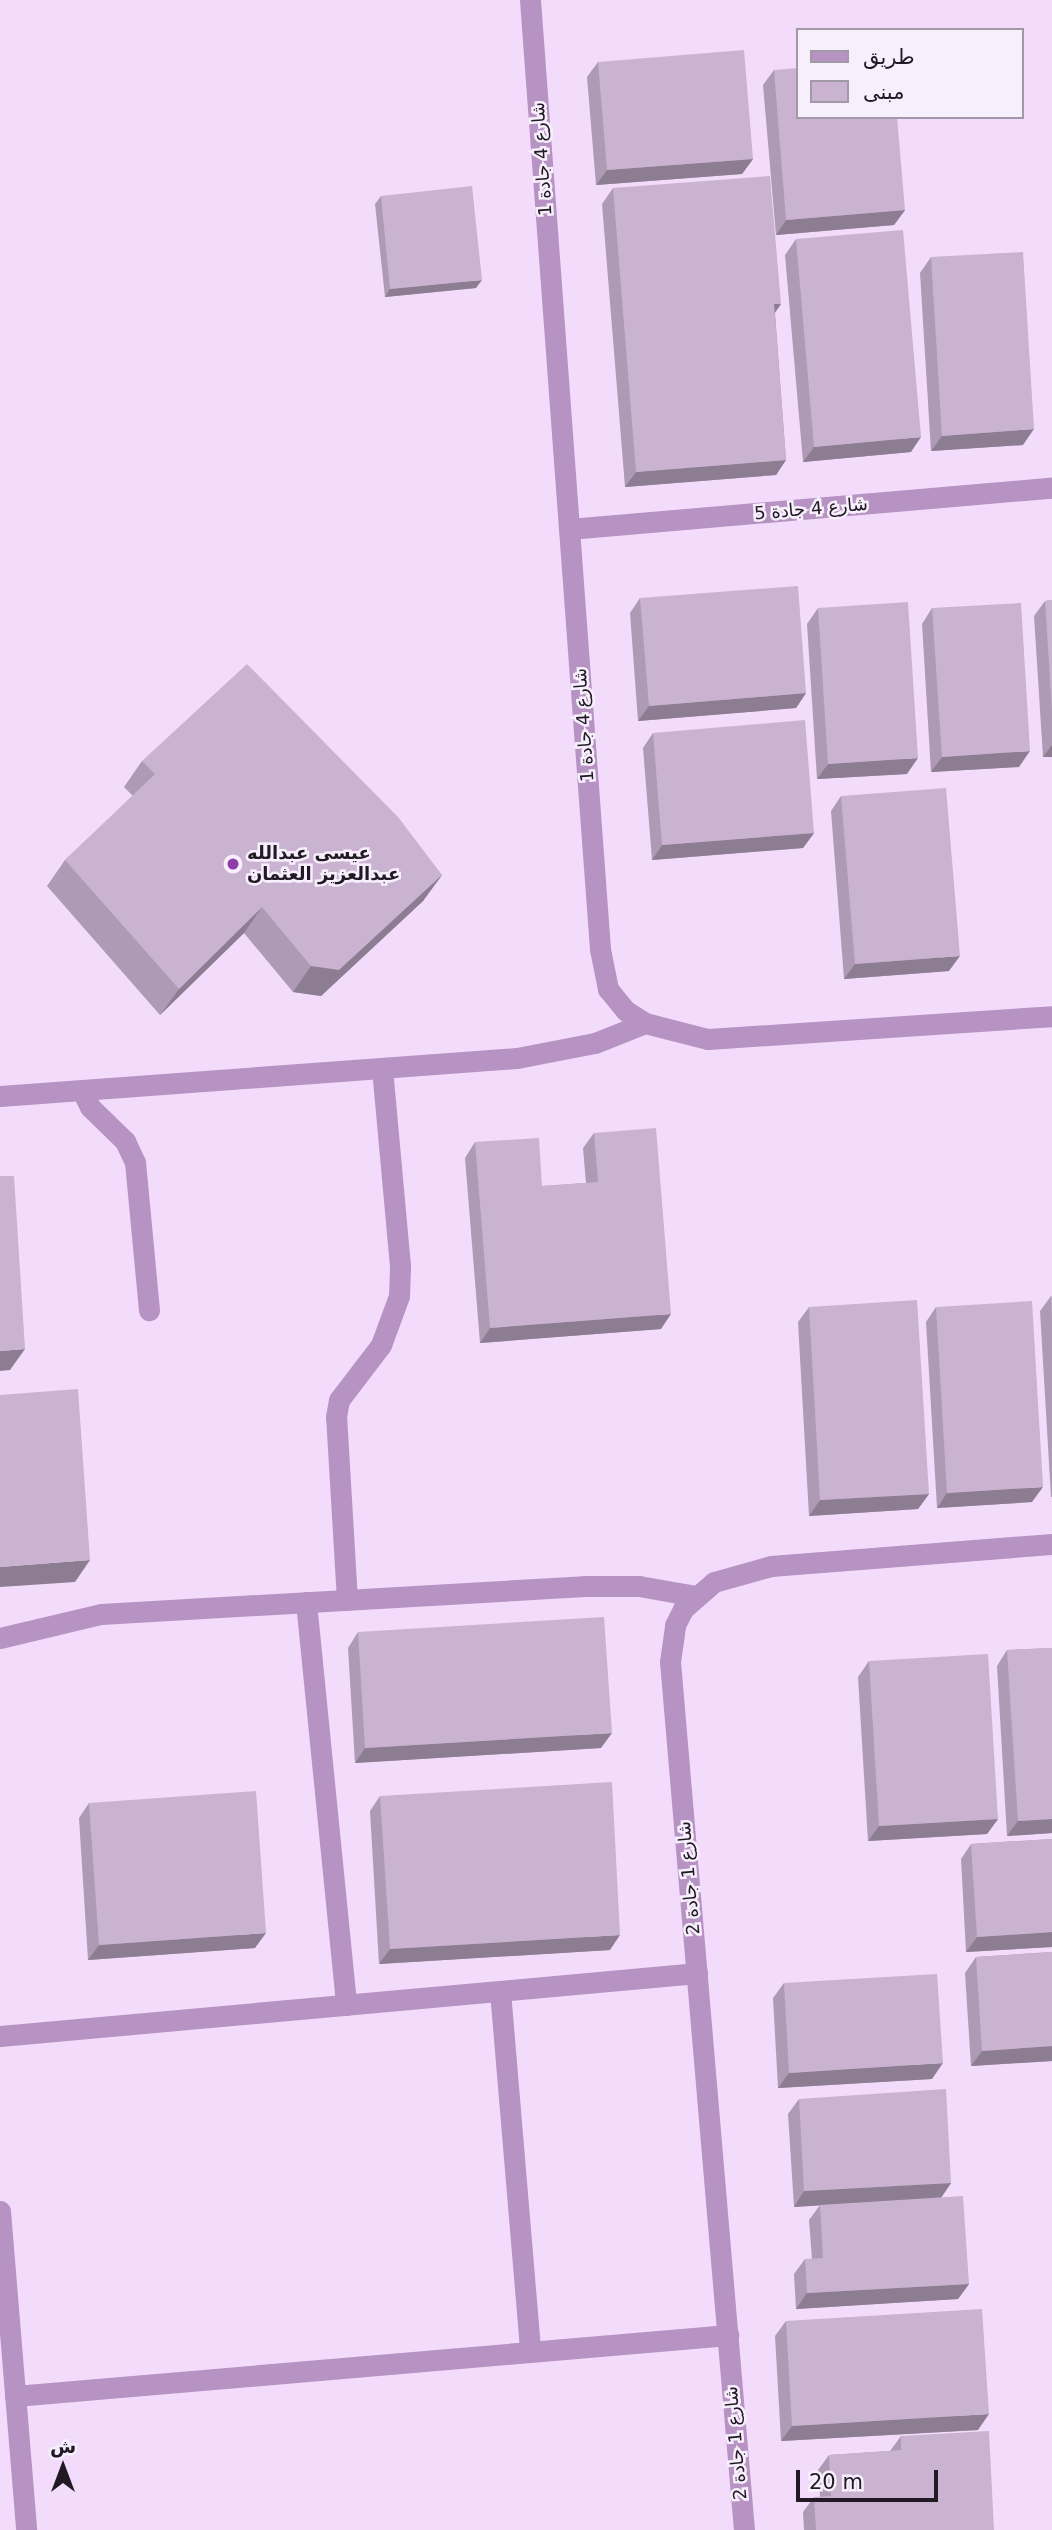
<!DOCTYPE html>
<meta charset="utf-8">
<style>
body{margin:0}
#map{position:relative;width:1052px;height:2530px;overflow:hidden;background:#f3dcfb;font-family:"DejaVu Sans",Vazirmatn,sans-serif}
div>[style]{position:absolute}
[style*='--x']{left:calc(var(--x)*1px);top:calc(var(--y)*1px);width:calc(var(--w)*1px);rotate:calc(var(--a)*1deg)}
.lane>*{height:21px;margin:-10.5px;padding:0 10.5px;transform-origin:10.5px;border-radius:10.5px;background:#b693c2}
.street>*{height:21px;margin:-10.5px;padding:0 10.5px;transform-origin:10.5px;border-radius:10.5px;background:#b693c2}
.wall>*{inset:0;background:#ae9ab4}
.shaded-wall>*{inset:0;background:#8d7d92}
.building>*{inset:0;background:#cab3d1}
.dots>*{width:19px;height:19px;translate:-50% -50%;box-sizing:border-box;border:4px solid #f8effc;border-radius:50%}
span{translate:-50% -50%;white-space:nowrap;text-align:center;line-height:1.15;-webkit-text-stroke:5px #f8effc;paint-order:stroke}
.street-label{font-size:18px;color:#211924}
.poi-label{font-size:18px;color:#211924;font-weight:700}
.left{translate:0 -50%;text-align:left}
.legend{position:absolute;left:796px;top:28px;width:228px;height:91px;box-sizing:border-box;background:#f8effc;border:2px solid #a299a6;margin:0;padding:9px 12px;list-style:none;font-size:21px;color:#211924}
.legend li{display:flex;align-items:center;gap:14px;height:35px}
.legend b{width:35px;border:2px solid #a299a6}
.north{position:absolute;left:28px;top:2432px;width:70px;height:70px;-webkit-text-stroke:5px #f8effc;paint-order:stroke;rotate:0deg;font-size:19px;font-weight:700;line-height:28px;text-align:center;color:#211924}
.north::after{content:'';display:block;margin:auto;width:24px;height:32px;background:#211924;clip-path:polygon(50% 0,100% 100%,50% 72%,0 100%)}
.scale{position:absolute;left:796px;top:2470px;width:142px;height:32px;box-sizing:border-box;border:4px solid #211924;border-top:0;padding-left:9px;font-size:21px;line-height:24px;white-space:nowrap;color:#211924;-webkit-text-stroke:5px #f8effc;paint-order:stroke}
</style>
<div id="map">
<div class="lane">
<div style="--x:83;--y:1093;--w:16;--a:63"></div>
<div style="--x:90;--y:1107;--w:49;--a:44.2"></div>
<div style="--x:125;--y:1141;--w:23;--a:65"></div>
<div style="--x:135;--y:1162;--w:149;--a:84.6"></div>
<div style="--x:0;--y:1096;--w:518;--a:-4.2"></div>
<div style="--x:517;--y:1058;--w:79;--a:-10.9"></div>
<div style="--x:595;--y:1043;--w:54;--a:-21.8"></div>
<div style="--x:347;--y:1600;--w:183;--a:-93.4"></div>
<div style="--x:336;--y:1417;--w:17;--a:-80"></div>
<div style="--x:339;--y:1400;--w:69;--a:-52.6"></div>
<div style="--x:381;--y:1345;--w:52;--a:-69.8"></div>
<div style="--x:399;--y:1296;--w:30;--a:-88"></div>
<div style="--x:400;--y:1266;--w:198;--a:-95.2"></div>
<div style="--x:306;--y:1602;--w:405;--a:84.3"></div>
<div style="--x:0;--y:1638;--w:104;--a:-13.4"></div>
<div style="--x:101;--y:1614;--w:484;--a:-3.3"></div>
<div style="--x:584;--y:1586;--w:55;--a:0"></div>
<div style="--x:639;--y:1586;--w:58;--a:10"></div>
<div style="--x:500;--y:1991;--w:362;--a:85.2"></div>
<div style="--x:0;--y:2036;--w:700;--a:-5.16"></div>
<div style="--x:15;--y:2396;--w:716;--a:-4.89"></div>
</div>
<div class="street">
<div style="--x:530;--y:0;--w:952;--a:85.78"></div>
<div style="--x:600;--y:949;--w:41;--a:78.7"></div>
<div style="--x:608;--y:989;--w:28;--a:51"></div>
<div style="--x:626;--y:1011;--w:22;--a:32"></div>
<div style="--x:645;--y:1023;--w:65;--a:14.3"></div>
<div style="--x:708;--y:1039;--w:345;--a:-3.8"></div>
<div style="--x:569;--y:529;--w:485;--a:-4.9"></div>
<div style="--x:0;--y:2211;--w:320;--a:85.3"></div>
<div style="--x:744;--y:2530;--w:871;--a:-94.87"></div>
<div style="--x:670;--y:1662;--w:37;--a:-82"></div>
<div style="--x:675;--y:1625;--w:18;--a:-63"></div>
<div style="--x:683;--y:1609;--w:41;--a:-41.1"></div>
<div style="--x:714;--y:1582;--w:59;--a:-15.7"></div>
<div style="--x:771;--y:1566;--w:282;--a:-4.5"></div>
</div>
<div class="wall">
<div style="clip-path:polygon(598px 62px,753px 159px,742px 174px,596px 185px,587px 77px)"></div>
<div style="clip-path:polygon(774px 70px,905px 210px,894px 225px,776px 235px,763px 85px)"></div>
<div style="clip-path:polygon(613px 188px,781px 304px,775px 313px,786px 460px,776px 475px,625px 487px,602px 204px)"></div>
<div style="clip-path:polygon(381px 196px,476px 288px,385px 297px,375px 204px)"></div>
<div style="clip-path:polygon(796px 239px,911px 452px,803px 462px,785px 255px)"></div>
<div style="clip-path:polygon(931px 257px,1023px 445px,931px 451px,920px 273px)"></div>
<div style="clip-path:polygon(640px 598px,806px 693px,796px 708px,638px 721px,630px 613px)"></div>
<div style="clip-path:polygon(1052px 600px,1052px 757px,1043px 757px,1034px 616px,1045px 601px)"></div>
<div style="clip-path:polygon(818px 608px,907px 774px,817px 779px,807px 624px)"></div>
<div style="clip-path:polygon(932px 608px,1019px 767px,931px 772px,922px 624px)"></div>
<div style="clip-path:polygon(653px 733px,814px 833px,803px 848px,652px 860px,643px 748px)"></div>
<div style="clip-path:polygon(142px 761px,442px 875px,423px 901px,321px 996px,293px 992px,244px 933px,160px 1015px,47px 886px,65px 860px,133px 796px,124px 787px)"></div>
<div style="clip-path:polygon(841px 796px,949px 971px,844px 979px,831px 811px)"></div>
<div style="clip-path:polygon(594px 1133px,661px 1329px,480px 1343px,465px 1158px,475px 1142px,542px 1186px,586px 1183px,583px 1148px)"></div>
<div style="clip-path:polygon(1051px 1296px,1052px 1296px,1052px 1497px,1051px 1497px,1040px 1311px)"></div>
<div style="clip-path:polygon(809px 1307px,929px 1494px,918px 1509px,809px 1516px,798px 1322px)"></div>
<div style="clip-path:polygon(936px 1307px,1032px 1502px,937px 1508px,926px 1322px)"></div>
<div style="clip-path:polygon(358px 1632px,601px 1748px,355px 1763px,348px 1648px)"></div>
<div style="clip-path:polygon(1052px 1648px,1052px 1833px,1007px 1836px,997px 1666px,1007px 1650px)"></div>
<div style="clip-path:polygon(869px 1661px,998px 1819px,987px 1834px,868px 1841px,858px 1677px)"></div>
<div style="clip-path:polygon(380px 1796px,610px 1950px,379px 1964px,370px 1811px)"></div>
<div style="clip-path:polygon(89px 1803px,255px 1948px,88px 1960px,79px 1818px)"></div>
<div style="clip-path:polygon(1052px 1839px,1052px 1947px,966px 1952px,961px 1859px,971px 1844px)"></div>
<div style="clip-path:polygon(1052px 1952px,1052px 2061px,971px 2066px,965px 1973px,976px 1957px)"></div>
<div style="clip-path:polygon(784px 1983px,932px 2079px,778px 2088px,773px 1998px)"></div>
<div style="clip-path:polygon(799px 2099px,951px 2183px,941px 2197px,969px 2284px,958px 2299px,796px 2309px,794px 2274px,805px 2259px,812px 2259px,809px 2220px,820px 2205px,794px 2207px,788px 2114px)"></div>
<div style="clip-path:polygon(786px 2321px,978px 2430px,781px 2441px,775px 2336px)"></div>
<div style="clip-path:polygon(901px 2436px,994px 2530px,804px 2530px,803px 2512px,814px 2497px,820px 2497px,818px 2470px,829px 2455px,890px 2451px)"></div>
</div>
<div class="shaded-wall">
<div style="clip-path:polygon(753px 159px,742px 174px,596px 185px,607px 170px)"></div>
<div style="clip-path:polygon(905px 210px,894px 225px,776px 235px,786px 220px)"></div>
<div style="clip-path:polygon(482px 280px,476px 288px,385px 297px,390px 289px)"></div>
<div style="clip-path:polygon(774px 304px,781px 304px,770px 319px)"></div>
<div style="clip-path:polygon(1034px 429px,1023px 445px,931px 451px,942px 436px)"></div>
<div style="clip-path:polygon(921px 437px,911px 452px,803px 462px,814px 447px)"></div>
<div style="clip-path:polygon(786px 460px,776px 475px,625px 487px,636px 472px)"></div>
<div style="clip-path:polygon(806px 693px,796px 708px,638px 721px,649px 706px)"></div>
<div style="clip-path:polygon(1052px 745px,1052px 757px,1043px 757px)"></div>
<div style="clip-path:polygon(1030px 751px,1019px 767px,931px 772px,942px 757px)"></div>
<div style="clip-path:polygon(918px 758px,907px 774px,817px 779px,828px 764px)"></div>
<div style="clip-path:polygon(814px 833px,803px 848px,652px 860px,662px 845px)"></div>
<div style="clip-path:polygon(442px 875px,423px 901px,321px 996px,293px 992px,311px 966px)"></div>
<div style="clip-path:polygon(262px 907px,244px 933px,160px 1015px,179px 989px)"></div>
<div style="clip-path:polygon(960px 956px,949px 971px,844px 979px,855px 964px)"></div>
<div style="clip-path:polygon(671px 1314px,661px 1329px,480px 1343px,490px 1328px)"></div>
<div style="clip-path:polygon(25px 1349px,10px 1370px,0 1371px,0 1351px)"></div>
<div style="clip-path:polygon(1043px 1487px,1032px 1502px,937px 1508px,947px 1493px)"></div>
<div style="clip-path:polygon(929px 1494px,918px 1509px,809px 1516px,820px 1500px)"></div>
<div style="clip-path:polygon(90px 1560px,75px 1582px,0 1587px,0 1567px)"></div>
<div style="clip-path:polygon(612px 1733px,601px 1748px,355px 1763px,365px 1748px)"></div>
<div style="clip-path:polygon(998px 1819px,987px 1834px,868px 1841px,879px 1826px)"></div>
<div style="clip-path:polygon(1052px 1819px,1052px 1833px,1007px 1836px,1018px 1821px)"></div>
<div style="clip-path:polygon(1052px 1932px,1052px 1947px,966px 1952px,977px 1937px)"></div>
<div style="clip-path:polygon(266px 1933px,255px 1948px,88px 1960px,99px 1945px)"></div>
<div style="clip-path:polygon(620px 1935px,610px 1950px,379px 1964px,390px 1949px)"></div>
<div style="clip-path:polygon(1052px 2046px,1052px 2061px,971px 2066px,982px 2051px)"></div>
<div style="clip-path:polygon(943px 2063px,932px 2079px,778px 2088px,789px 2073px)"></div>
<div style="clip-path:polygon(951px 2183px,941px 2198px,794px 2207px,804px 2191px)"></div>
<div style="clip-path:polygon(969px 2284px,958px 2299px,796px 2309px,807px 2293px)"></div>
<div style="clip-path:polygon(989px 2414px,978px 2430px,781px 2441px,792px 2426px)"></div>
</div>
<div class="building">
<div style="clip-path:polygon(744px 50px,753px 159px,607px 170px,598px 62px)"></div>
<div style="clip-path:polygon(798px 68px,798px 117px,897px 117px,905px 210px,786px 220px,774px 70px)"></div>
<div style="clip-path:polygon(770px 176px,781px 304px,774px 304px,786px 460px,636px 472px,613px 188px)"></div>
<div style="clip-path:polygon(472px 186px,482px 280px,390px 289px,381px 196px)"></div>
<div style="clip-path:polygon(903px 230px,921px 437px,814px 447px,796px 239px)"></div>
<div style="clip-path:polygon(1023px 252px,1034px 429px,942px 436px,931px 257px)"></div>
<div style="clip-path:polygon(798px 586px,806px 693px,649px 706px,640px 598px)"></div>
<div style="clip-path:polygon(1052px 600px,1052px 710px,1045px 601px)"></div>
<div style="clip-path:polygon(908px 602px,918px 758px,828px 764px,818px 608px)"></div>
<div style="clip-path:polygon(1021px 603px,1030px 751px,942px 757px,932px 608px)"></div>
<div style="clip-path:polygon(247px 664px,398px 817px,442px 875px,339px 970px,311px 966px,262px 907px,179px 989px,65px 860px,155px 774px,142px 761px)"></div>
<div style="clip-path:polygon(805px 720px,814px 833px,662px 845px,653px 733px)"></div>
<div style="clip-path:polygon(946px 788px,960px 956px,855px 964px,841px 796px)"></div>
<div style="clip-path:polygon(656px 1128px,671px 1314px,490px 1328px,475px 1142px,539px 1138px,542px 1186px,598px 1182px,594px 1133px)"></div>
<div style="clip-path:polygon(0 1176px,14px 1176px,25px 1349px,0 1351px)"></div>
<div style="clip-path:polygon(1051px 1296px,1052px 1296px,1052px 1320px)"></div>
<div style="clip-path:polygon(917px 1300px,929px 1494px,820px 1500px,809px 1307px)"></div>
<div style="clip-path:polygon(1032px 1301px,1043px 1487px,947px 1493px,936px 1307px)"></div>
<div style="clip-path:polygon(78px 1389px,90px 1560px,0 1567px,0 1395px)"></div>
<div style="clip-path:polygon(604px 1617px,612px 1733px,365px 1748px,358px 1632px)"></div>
<div style="clip-path:polygon(1052px 1648px,1052px 1819px,1018px 1821px,1007px 1650px)"></div>
<div style="clip-path:polygon(988px 1654px,998px 1819px,879px 1826px,869px 1661px)"></div>
<div style="clip-path:polygon(612px 1782px,620px 1935px,390px 1949px,380px 1796px)"></div>
<div style="clip-path:polygon(256px 1791px,266px 1933px,99px 1945px,89px 1803px)"></div>
<div style="clip-path:polygon(1052px 1839px,1052px 1932px,977px 1937px,971px 1844px)"></div>
<div style="clip-path:polygon(1052px 1952px,1052px 2046px,982px 2051px,976px 1957px)"></div>
<div style="clip-path:polygon(937px 1974px,943px 2063px,789px 2073px,784px 1983px)"></div>
<div style="clip-path:polygon(946px 2089px,951px 2183px,804px 2191px,799px 2099px)"></div>
<div style="clip-path:polygon(963px 2196px,969px 2284px,807px 2293px,805px 2259px,823px 2258px,820px 2205px)"></div>
<div style="clip-path:polygon(982px 2309px,989px 2414px,792px 2426px,786px 2321px)"></div>
<div style="clip-path:polygon(989px 2431px,994px 2530px,816px 2530px,814px 2497px,831px 2496px,829px 2455px,901px 2450px,901px 2436px)"></div>
</div>
<div class="dots">
<div style="left:233px;top:864px;background:#903caa"></div>
</div>
<div class="street-label">
<span style="left:542px;top:159px;rotate:-94deg">شارع 4 جادة 1</span>
<span style="left:811px;top:509px;rotate:-5deg">شارع 4 جادة 5</span>
<span style="left:584px;top:725px;rotate:-94deg">شارع 4 جادة 1</span>
<span style="left:689px;top:1878px;rotate:-95deg">شارع 1 جادة 2</span>
<span style="left:736px;top:2443px;rotate:-95deg">شارع 1 جادة 2</span>
</div>
<div class="poi-label">
<span class="left" style="left:247px;top:864px">عيسى عبدالله<br>عبدالعزيز العثمان</span>
</div>
<ul class="legend">
<li><b style="height:9px;background:#b693c2"></b>طريق</li>
<li><b style="height:19px;background:#cab3d1"></b>مبنى</li>
</ul>
<div class="north">ش</div>
<div class="scale">20 m</div>
</div>
